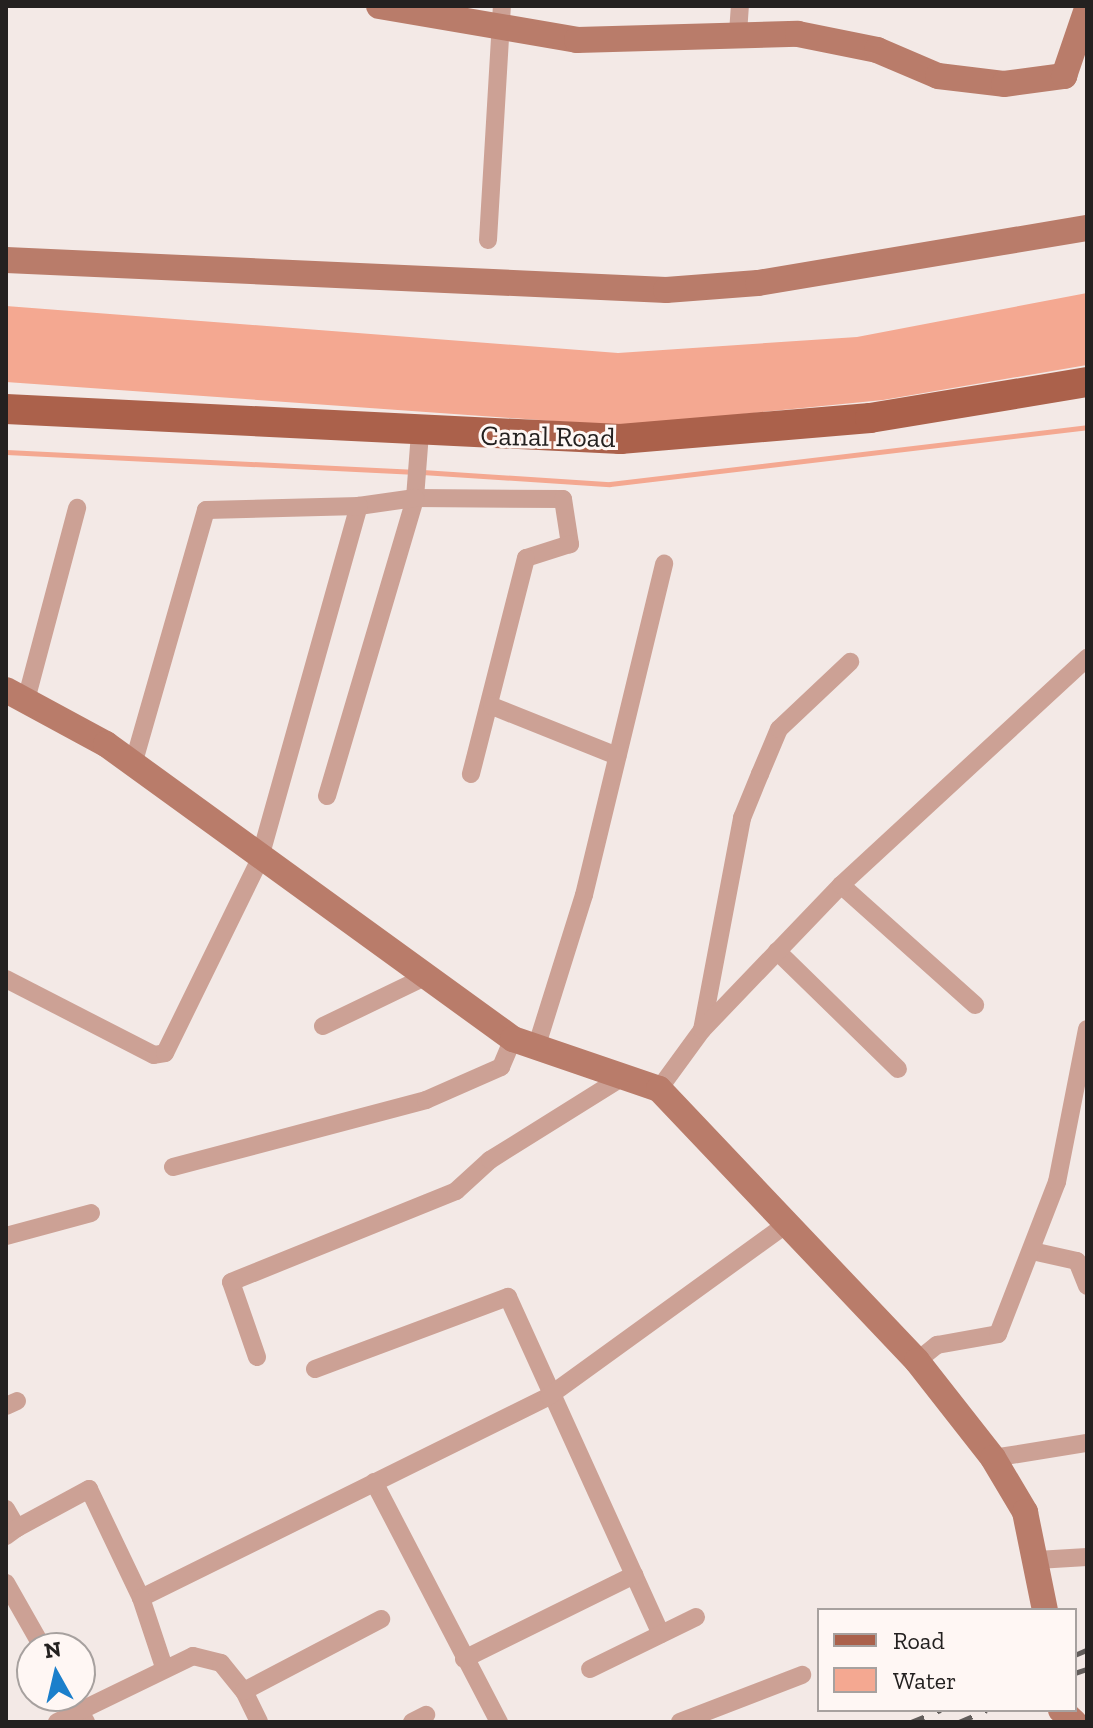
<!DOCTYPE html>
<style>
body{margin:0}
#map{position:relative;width:1093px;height:1728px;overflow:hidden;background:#f3e9e6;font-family:"Zilla Slab",serif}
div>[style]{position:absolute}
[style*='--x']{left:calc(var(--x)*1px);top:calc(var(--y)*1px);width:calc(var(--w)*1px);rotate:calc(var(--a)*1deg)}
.water>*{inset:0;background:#f4a891}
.stream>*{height:5px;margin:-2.5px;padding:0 2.5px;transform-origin:2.5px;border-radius:2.5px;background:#f4a891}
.street>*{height:18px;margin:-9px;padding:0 9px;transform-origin:9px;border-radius:9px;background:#cca195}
.secondary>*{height:26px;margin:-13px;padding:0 13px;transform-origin:13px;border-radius:13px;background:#b97c6a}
.primary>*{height:30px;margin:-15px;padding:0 15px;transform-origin:15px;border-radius:15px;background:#ab614b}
.rail>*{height:5px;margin-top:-2.5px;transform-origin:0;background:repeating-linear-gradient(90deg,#625d5b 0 14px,transparent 0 28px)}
span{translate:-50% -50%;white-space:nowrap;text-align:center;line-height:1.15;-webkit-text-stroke:6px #fff7f4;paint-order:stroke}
.street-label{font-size:28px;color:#242120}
.frame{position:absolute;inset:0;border:8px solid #242120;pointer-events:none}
.legend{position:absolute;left:817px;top:1608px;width:260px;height:104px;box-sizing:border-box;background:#fff7f4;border:2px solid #a7a19f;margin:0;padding:10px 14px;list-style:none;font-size:24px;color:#242120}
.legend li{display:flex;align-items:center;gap:16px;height:40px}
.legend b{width:40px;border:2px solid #a7a19f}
.north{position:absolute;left:16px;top:1632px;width:80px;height:80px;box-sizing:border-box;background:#fff7f4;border:2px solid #a7a19f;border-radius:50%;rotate:352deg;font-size:22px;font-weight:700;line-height:32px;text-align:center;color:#242120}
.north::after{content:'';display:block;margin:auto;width:28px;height:36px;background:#1b7fcb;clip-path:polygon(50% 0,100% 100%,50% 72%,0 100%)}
</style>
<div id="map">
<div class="water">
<div style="clip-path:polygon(1087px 293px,1087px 365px,883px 400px,623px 426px,6px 382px,6px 306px,618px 353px,857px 337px)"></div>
</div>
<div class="stream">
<div style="--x:6;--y:452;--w:406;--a:2.8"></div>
<div style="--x:422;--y:472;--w:188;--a:3.7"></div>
<div style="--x:610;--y:484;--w:480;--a:-6.8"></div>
</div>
<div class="street">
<div style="--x:738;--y:33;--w:27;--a:-86"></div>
<div style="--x:488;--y:240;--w:234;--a:-86.6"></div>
<div style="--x:420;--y:433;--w:65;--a:94.4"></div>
<div style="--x:415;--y:498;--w:148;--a:0.4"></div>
<div style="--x:563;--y:499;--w:46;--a:81.2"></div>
<div style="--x:570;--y:544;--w:46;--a:162.3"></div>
<div style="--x:526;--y:558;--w:223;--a:104.3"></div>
<div style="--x:26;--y:700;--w:199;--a:-75.1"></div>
<div style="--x:492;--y:706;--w:135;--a:21.8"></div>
<div style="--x:327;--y:796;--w:311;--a:-73.5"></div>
<div style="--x:415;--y:498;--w:57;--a:171.9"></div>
<div style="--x:841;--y:885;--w:180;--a:41.8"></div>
<div style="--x:777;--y:951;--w:169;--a:44.3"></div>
<div style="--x:6;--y:979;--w:166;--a:27.2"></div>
<div style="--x:154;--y:1055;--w:11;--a:-10"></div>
<div style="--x:165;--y:1053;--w:214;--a:-63.9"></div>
<div style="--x:259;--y:861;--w:369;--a:-74.3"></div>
<div style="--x:359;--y:506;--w:153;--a:178.5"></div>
<div style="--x:206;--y:510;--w:264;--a:106"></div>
<div style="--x:323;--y:1026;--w:113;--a:-25.7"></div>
<div style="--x:702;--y:1030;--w:216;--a:-79.3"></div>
<div style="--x:742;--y:818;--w:48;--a:-67.8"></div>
<div style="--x:760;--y:774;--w:49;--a:-67.1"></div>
<div style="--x:779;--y:729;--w:98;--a:-43.3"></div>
<div style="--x:536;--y:1048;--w:160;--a:-72.6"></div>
<div style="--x:584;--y:895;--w:341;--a:-76.4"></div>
<div style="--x:659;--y:1089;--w:73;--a:-53.9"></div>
<div style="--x:702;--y:1030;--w:201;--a:-46.2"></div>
<div style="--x:841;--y:885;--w:335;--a:-42.7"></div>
<div style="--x:173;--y:1167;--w:262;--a:-14.8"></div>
<div style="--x:426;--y:1100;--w:82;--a:-23.7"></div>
<div style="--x:501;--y:1067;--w:30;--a:-67"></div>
<div style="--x:6;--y:1236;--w:88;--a:-15.1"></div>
<div style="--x:1032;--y:1251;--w:46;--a:12.5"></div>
<div style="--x:1077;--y:1261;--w:27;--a:68"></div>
<div style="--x:257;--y:1357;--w:79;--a:-109.1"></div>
<div style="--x:231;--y:1282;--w:243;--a:-22"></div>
<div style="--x:456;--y:1191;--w:46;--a:-42.4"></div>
<div style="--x:490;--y:1160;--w:155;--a:-32"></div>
<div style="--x:917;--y:1361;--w:26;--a:-39"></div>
<div style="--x:937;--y:1345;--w:62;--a:-10.2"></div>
<div style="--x:998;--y:1334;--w:163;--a:-68.8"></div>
<div style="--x:1057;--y:1182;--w:156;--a:-78.9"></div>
<div style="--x:315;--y:1369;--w:206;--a:-20.5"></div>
<div style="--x:508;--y:1297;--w:370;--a:65.6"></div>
<div style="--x:6;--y:1406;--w:12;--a:-24"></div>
<div style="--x:993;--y:1458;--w:95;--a:-9.1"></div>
<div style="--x:374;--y:1482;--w:271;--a:62.5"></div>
<div style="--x:6;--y:1509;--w:22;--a:60"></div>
<div style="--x:17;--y:1528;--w:14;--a:144"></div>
<div style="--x:17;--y:1528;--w:82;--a:-28.4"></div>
<div style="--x:89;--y:1489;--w:121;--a:64.5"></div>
<div style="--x:141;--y:1598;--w:455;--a:-26.3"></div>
<div style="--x:549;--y:1396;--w:291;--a:-35.9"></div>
<div style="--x:1037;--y:1560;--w:50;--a:-3.4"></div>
<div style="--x:6;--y:1583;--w:75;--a:60.4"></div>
<div style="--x:141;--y:1598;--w:73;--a:71.6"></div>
<div style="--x:464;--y:1659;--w:190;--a:-26.3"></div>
<div style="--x:590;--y:1669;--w:118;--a:-26.1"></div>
<div style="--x:244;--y:1691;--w:34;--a:64"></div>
<div style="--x:71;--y:1696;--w:30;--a:60"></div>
<div style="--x:57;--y:1722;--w:151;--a:-25.9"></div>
<div style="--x:193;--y:1656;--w:29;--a:14"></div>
<div style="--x:221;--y:1663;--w:36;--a:51"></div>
<div style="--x:244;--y:1691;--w:155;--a:-27.7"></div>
<div style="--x:412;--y:1722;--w:16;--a:-27"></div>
<div style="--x:680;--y:1722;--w:131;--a:-21.1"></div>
</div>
<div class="secondary">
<div style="--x:379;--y:6;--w:201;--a:9.7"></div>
<div style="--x:577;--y:40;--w:221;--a:-1.6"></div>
<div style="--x:798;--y:34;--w:81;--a:11.4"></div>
<div style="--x:877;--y:50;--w:66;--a:23.1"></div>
<div style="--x:938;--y:76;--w:66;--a:6.9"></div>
<div style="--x:1004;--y:84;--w:61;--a:-7.6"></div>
<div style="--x:1064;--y:76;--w:71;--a:-71.1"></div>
<div style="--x:6;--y:260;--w:661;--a:2.6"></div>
<div style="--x:666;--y:290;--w:92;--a:-4.4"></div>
<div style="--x:758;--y:283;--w:334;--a:-9.5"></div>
<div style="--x:6;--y:690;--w:114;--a:28.4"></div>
<div style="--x:106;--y:744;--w:503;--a:35.94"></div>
<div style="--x:513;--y:1039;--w:154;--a:18.9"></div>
<div style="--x:659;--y:1089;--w:375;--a:46.5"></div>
<div style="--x:917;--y:1361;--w:123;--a:51.9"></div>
<div style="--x:993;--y:1458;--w:63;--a:59.3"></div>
<div style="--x:1025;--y:1512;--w:100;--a:78.5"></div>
<div style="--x:1061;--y:1710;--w:18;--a:43"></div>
</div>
<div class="primary">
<div style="--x:6;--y:409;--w:615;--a:2.8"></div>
<div style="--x:620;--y:439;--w:251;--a:-4.8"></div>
<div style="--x:870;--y:418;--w:220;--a:-9.4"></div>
</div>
<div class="rail">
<div style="--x:1075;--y:1655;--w:13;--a:-23"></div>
<div style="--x:1075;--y:1673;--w:13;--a:-18"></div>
<div style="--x:911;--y:1722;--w:32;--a:-22"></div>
<div style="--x:959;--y:1722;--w:30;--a:-23"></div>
</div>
<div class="street-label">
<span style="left:548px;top:437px;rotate:1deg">Canal Road</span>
</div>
<div class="frame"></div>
<ul class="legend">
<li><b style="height:10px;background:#ab614b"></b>Road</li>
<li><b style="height:22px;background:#f4a891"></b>Water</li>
</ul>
<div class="north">N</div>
</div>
